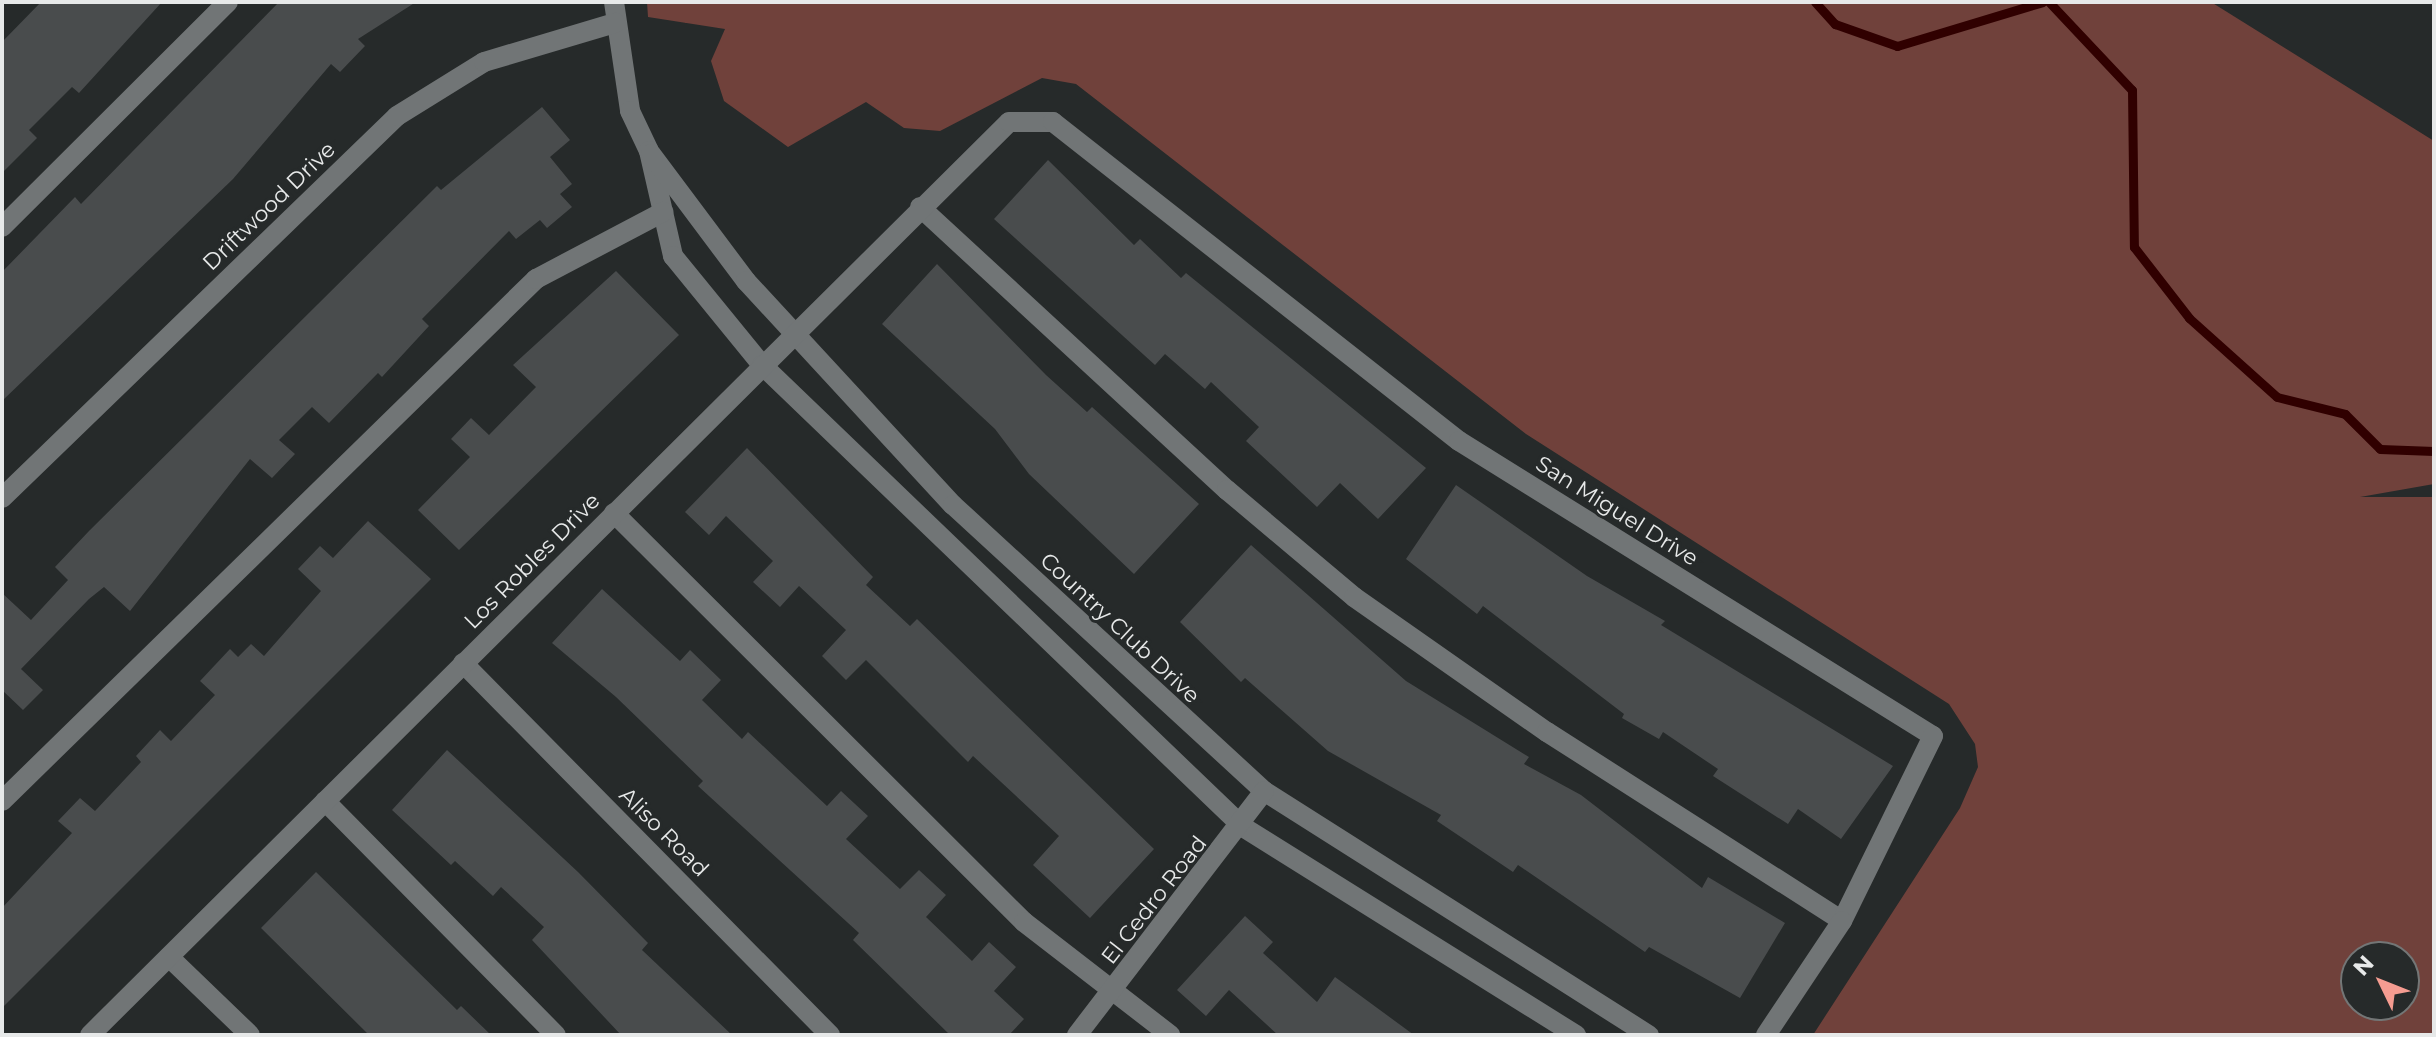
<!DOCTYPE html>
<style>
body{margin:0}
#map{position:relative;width:2436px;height:1037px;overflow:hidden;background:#262a2a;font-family:Montserrat,sans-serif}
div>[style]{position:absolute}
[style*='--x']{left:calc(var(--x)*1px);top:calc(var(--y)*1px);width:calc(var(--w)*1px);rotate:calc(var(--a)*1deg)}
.green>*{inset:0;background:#70413b}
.stream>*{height:9px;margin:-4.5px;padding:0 4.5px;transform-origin:4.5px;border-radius:4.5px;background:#300000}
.building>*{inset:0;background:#494c4d}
.minor>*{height:20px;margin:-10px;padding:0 10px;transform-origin:10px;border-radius:10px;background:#717576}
span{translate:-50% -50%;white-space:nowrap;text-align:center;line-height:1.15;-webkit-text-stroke:6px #262a2a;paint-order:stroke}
.street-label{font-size:22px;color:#e7e9e9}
.frame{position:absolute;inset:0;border:4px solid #e7e9e9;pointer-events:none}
.north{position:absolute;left:2340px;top:941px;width:80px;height:80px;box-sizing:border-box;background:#262a2a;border:2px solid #737676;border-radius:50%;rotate:313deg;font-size:22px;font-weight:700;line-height:32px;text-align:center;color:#e7e9e9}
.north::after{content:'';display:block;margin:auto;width:28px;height:36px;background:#f59c91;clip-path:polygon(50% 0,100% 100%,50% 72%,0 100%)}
</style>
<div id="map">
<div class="green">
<div style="clip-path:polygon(evenodd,647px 2px,2211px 2px,2434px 141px,2434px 484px,2360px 497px,2434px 497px,2434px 1035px,1813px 1035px,1960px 808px,1978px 767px,1975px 744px,1949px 704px,1526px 434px,1076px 84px,1042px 78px,940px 131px,904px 128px,866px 102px,788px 147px,724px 101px,711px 61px,725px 29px,648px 17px,647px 2px,2404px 957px,2404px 1005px,2356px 1005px,2356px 957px,2404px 957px)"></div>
</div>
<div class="stream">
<div style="--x:1815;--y:2;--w:30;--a:48"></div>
<div style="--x:1835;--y:24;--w:66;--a:19.5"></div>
<div style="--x:1897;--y:46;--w:152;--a:-16.8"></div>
<div style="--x:2049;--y:2;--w:121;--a:46.7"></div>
<div style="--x:2132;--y:90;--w:157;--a:89.3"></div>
<div style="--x:2134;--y:247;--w:90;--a:52.2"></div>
<div style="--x:2189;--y:318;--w:118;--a:41.9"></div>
<div style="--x:2277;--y:397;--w:70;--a:14"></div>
<div style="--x:2345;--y:414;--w:49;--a:45"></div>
<div style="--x:2380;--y:449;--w:54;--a:2.1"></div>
</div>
<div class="building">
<div style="clip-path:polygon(41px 2px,162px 2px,79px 93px,72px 87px,29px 130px,37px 138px,2px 173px,2px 42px)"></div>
<div style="clip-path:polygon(279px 2px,416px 2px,358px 39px,365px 46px,340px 72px,331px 64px,233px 179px,2px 401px,2px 272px,75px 197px,81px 204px)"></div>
<div style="clip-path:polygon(542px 107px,570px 140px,550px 157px,572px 184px,560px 194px,572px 207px,547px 228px,540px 220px,516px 239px,509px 231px,422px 319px,429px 326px,382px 377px,378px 373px,329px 423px,312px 407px,279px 440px,295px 454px,272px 478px,250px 459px,130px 611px,104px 587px,89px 599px,21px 669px,43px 690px,23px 710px,2px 690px,2px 593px,31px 620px,68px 580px,55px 567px,89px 531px,437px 186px,441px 190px)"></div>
<div style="clip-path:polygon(1048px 160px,1134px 245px,1140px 239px,1181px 278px,1186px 273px,1426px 468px,1378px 519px,1340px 483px,1317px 507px,1246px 441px,1259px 427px,1211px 382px,1205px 389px,1165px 354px,1155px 365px,994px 219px)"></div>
<div style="clip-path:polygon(937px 264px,1046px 375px,1087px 412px,1092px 407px,1199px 504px,1134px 574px,1029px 474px,995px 429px,882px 324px)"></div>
<div style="clip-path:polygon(616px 271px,679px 335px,459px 550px,418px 510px,470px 457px,451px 439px,471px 418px,489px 435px,536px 387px,513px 365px)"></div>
<div style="clip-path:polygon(747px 448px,873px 577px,866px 585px,910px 626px,917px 619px,1154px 849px,1090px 918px,1033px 865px,1059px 836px,973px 756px,968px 762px,866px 660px,846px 680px,822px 656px,846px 630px,799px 586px,780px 607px,753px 582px,773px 561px,726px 516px,709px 535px,685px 512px)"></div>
<div style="clip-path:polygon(1456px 485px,1587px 576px,1665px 621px,1661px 625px,1893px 766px,1841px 839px,1798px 809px,1788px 824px,1713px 776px,1718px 769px,1663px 732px,1659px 739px,1622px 718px,1624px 714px,1483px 606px,1477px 614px,1406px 559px)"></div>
<div style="clip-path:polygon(368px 521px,431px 579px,2px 1008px,2px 908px,72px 833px,58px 821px,80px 798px,95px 811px,141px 762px,136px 756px,160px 730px,171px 741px,215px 695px,200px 681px,230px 649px,238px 657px,251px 644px,264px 656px,321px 591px,298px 569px,320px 546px,333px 558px)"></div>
<div style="clip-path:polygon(1251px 545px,1406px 681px,1529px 757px,1524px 764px,1581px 795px,1702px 888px,1708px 877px,1785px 923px,1740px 998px,1649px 947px,1645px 952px,1518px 865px,1513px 872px,1437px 821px,1441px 815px,1328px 751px,1245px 678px,1241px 682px,1180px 622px)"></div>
<div style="clip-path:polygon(602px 589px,680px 661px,690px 650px,721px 680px,702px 700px,742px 739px,748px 732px,827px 806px,841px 791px,868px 816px,846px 839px,900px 889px,919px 870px,946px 895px,926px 917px,972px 961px,989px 942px,1016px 967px,994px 991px,1024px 1019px,1009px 1035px,950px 1035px,853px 940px,859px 933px,698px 786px,703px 781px,616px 697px,552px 643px)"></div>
<div style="clip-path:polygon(447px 750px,578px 872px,648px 943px,642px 950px,732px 1035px,621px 1035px,532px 940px,544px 927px,501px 887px,493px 896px,455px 861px,451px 865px,392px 810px)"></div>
<div style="clip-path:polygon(316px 872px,457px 1010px,461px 1006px,491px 1035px,369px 1035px,261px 928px)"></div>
<div style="clip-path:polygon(1245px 916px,1273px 942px,1263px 953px,1317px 1002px,1335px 977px,1414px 1035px,1278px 1035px,1229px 990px,1206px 1016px,1177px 990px)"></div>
</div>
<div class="minor">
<div style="--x:614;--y:2;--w:110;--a:81.6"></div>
<div style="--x:630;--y:111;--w:44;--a:64.6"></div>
<div style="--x:649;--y:151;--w:108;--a:77.1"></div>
<div style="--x:673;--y:256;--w:141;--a:50.8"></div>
<div style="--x:762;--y:365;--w:667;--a:43.85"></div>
<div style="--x:1243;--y:827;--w:393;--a:32"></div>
<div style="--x:651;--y:154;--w:159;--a:53.2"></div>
<div style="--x:746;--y:281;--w:305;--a:47.3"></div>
<div style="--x:953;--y:505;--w:423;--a:42.6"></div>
<div style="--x:1264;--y:791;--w:456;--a:32.4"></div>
<div style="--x:920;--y:207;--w:418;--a:42.7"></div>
<div style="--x:1227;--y:490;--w:166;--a:40.1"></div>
<div style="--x:1354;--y:597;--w:236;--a:35"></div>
<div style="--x:1547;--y:732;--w:350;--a:32.6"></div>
<div style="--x:2;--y:227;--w:319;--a:-44.9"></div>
<div style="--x:2;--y:498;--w:549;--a:-44.04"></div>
<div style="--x:397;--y:116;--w:102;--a:-31.8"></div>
<div style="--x:484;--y:62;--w:137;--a:-16.6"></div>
<div style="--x:614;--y:513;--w:579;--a:44.93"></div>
<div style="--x:1024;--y:922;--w:185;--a:37.7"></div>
<div style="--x:463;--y:663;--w:523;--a:45.39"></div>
<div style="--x:2;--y:801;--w:747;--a:-44.35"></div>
<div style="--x:536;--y:279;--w:144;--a:-27.8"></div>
<div style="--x:325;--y:801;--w:329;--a:45.4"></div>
<div style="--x:169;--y:957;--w:112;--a:43.9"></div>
<div style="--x:90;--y:1035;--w:1295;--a:-44.81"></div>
<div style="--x:1009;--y:122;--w:44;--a:0"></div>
<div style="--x:1053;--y:122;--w:516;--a:38.16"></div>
<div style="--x:1459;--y:441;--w:558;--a:31.9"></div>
<div style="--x:1933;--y:736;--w:206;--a:116.2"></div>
<div style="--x:1842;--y:921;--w:137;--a:123.7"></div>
<div style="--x:1077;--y:1035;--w:307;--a:-52.5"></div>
</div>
<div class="street-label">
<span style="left:269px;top:206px;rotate:-44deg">Driftwood Drive</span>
<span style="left:1617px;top:511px;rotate:32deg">San Miguel Drive</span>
<span style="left:532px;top:561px;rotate:-45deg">Los Robles Drive</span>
<span style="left:1120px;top:628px;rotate:43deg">Country Club Drive</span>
<span style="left:664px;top:832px;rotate:45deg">Aliso Road</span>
<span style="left:1154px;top:900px;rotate:-52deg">El Cedro Road</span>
</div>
<div class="frame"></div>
<div class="north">N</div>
</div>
